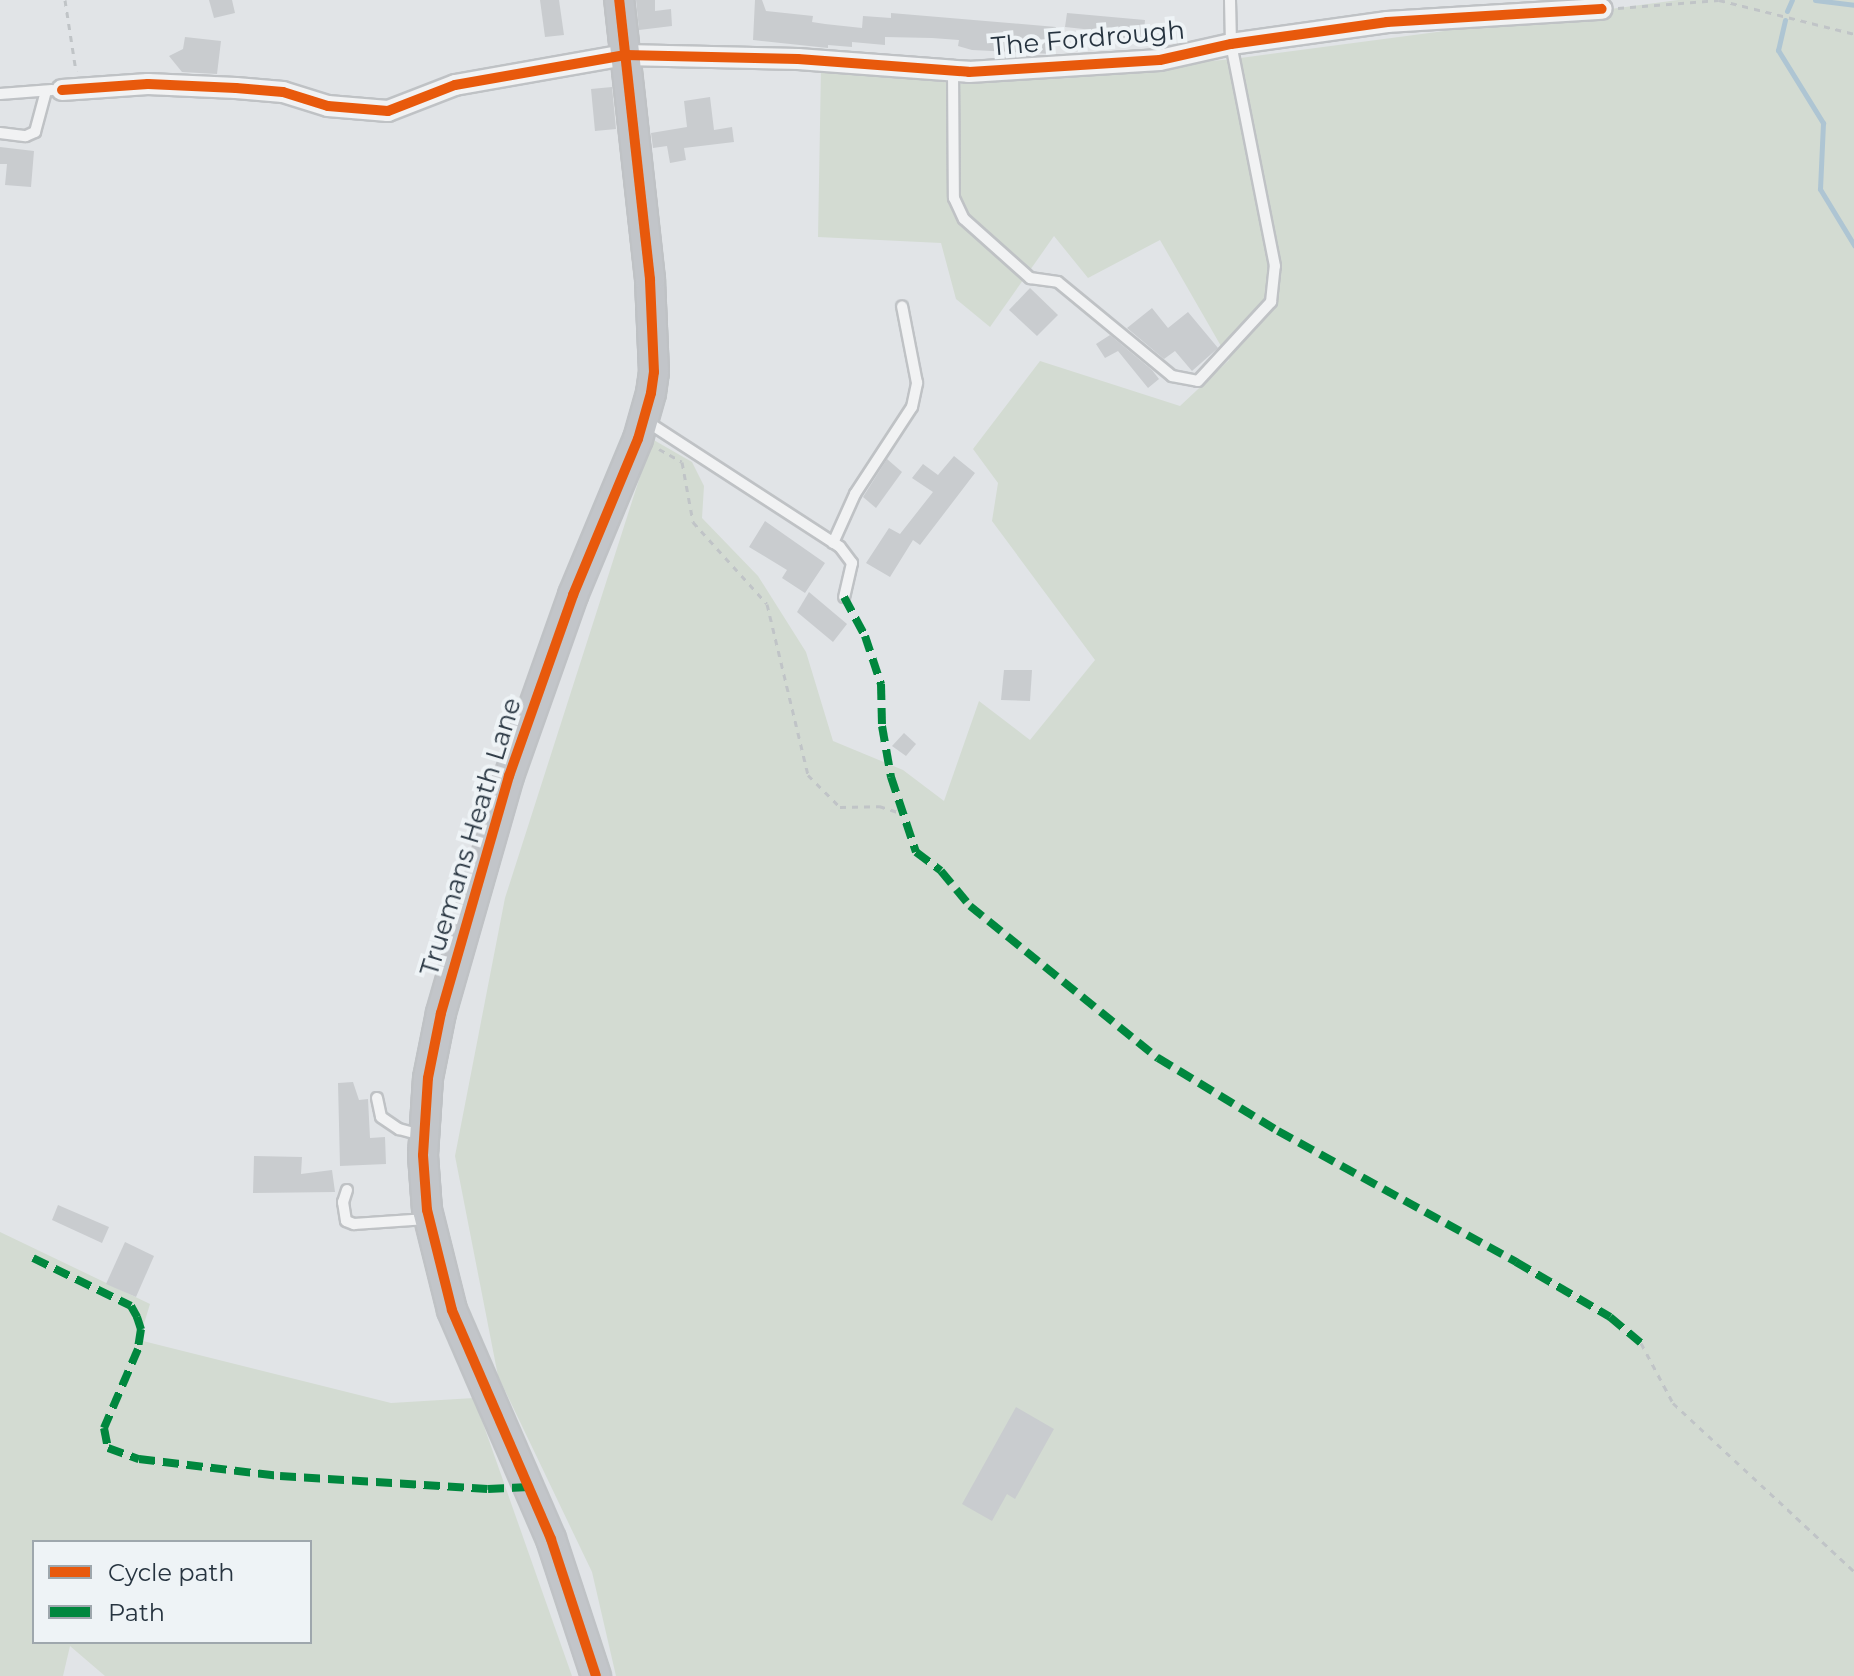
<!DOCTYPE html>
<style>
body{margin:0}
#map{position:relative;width:1854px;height:1676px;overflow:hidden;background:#e1e4e7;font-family:Montserrat,sans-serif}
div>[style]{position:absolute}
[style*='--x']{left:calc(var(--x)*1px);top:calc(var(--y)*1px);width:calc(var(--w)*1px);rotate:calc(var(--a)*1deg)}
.green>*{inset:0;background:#d3dbd2}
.stream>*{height:5px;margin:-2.5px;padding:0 2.5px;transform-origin:2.5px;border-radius:2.5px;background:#aec5d3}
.building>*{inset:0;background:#c9cccf}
.path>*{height:3px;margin-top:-1.5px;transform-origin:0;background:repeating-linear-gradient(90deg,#c0c4c7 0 6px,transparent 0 12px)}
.roads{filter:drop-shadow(2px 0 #bfc2c5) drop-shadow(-2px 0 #bfc2c5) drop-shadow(0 2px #bfc2c5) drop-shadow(0 -2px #bfc2c5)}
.lane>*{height:10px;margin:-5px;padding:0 5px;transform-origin:5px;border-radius:5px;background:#f1f2f3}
.street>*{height:20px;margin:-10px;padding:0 10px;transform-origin:10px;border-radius:10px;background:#f1f2f3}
.secondary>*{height:28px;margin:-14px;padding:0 14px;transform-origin:14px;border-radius:14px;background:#c2c5c9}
.quiet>*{height:8px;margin-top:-4px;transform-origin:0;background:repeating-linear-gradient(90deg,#00873e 0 16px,transparent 0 24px)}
.cycleway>*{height:10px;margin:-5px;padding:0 5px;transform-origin:5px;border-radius:5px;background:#e8590c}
span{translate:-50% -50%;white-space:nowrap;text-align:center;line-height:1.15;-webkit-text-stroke:8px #eef3f6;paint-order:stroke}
.street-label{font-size:26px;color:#273440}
.legend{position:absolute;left:32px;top:1540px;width:280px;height:104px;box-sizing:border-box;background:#eef3f6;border:2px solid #9ea7ad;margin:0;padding:10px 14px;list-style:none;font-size:24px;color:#273440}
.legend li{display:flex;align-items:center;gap:16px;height:40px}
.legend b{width:40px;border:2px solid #9ea7ad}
</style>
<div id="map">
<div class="green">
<div style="clip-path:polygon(1678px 0,1854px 0,1854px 1676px,616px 1676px,592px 1572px,498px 1376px,455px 1156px,505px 898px,652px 439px,692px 462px,704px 486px,702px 518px,758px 576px,806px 652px,833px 741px,903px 770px,944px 801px,979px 701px,1030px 740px,1095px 660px,992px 521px,998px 483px,973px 449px,1040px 361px,1180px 406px,1229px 360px,1160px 240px,1088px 278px,1054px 236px,990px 327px,956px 299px,941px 243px,818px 237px,821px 68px,961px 84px,1233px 59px)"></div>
<div style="clip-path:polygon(evenodd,0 1232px,150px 1304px,139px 1340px,391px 1403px,474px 1398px,572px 1676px,105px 1676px,70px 1646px,63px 1676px,0 1676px,0 1232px,34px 1542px,310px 1542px,310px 1642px,34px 1642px,34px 1542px)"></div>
</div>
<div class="stream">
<div style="--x:1815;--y:0;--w:39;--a:7"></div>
<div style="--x:1787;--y:11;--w:12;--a:-66"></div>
<div style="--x:1785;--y:20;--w:31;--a:103"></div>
<div style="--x:1778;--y:50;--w:86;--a:58.3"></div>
<div style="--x:1823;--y:123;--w:66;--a:92.6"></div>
<div style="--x:1820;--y:189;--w:66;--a:58.7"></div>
</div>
<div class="building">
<div style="clip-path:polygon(209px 0,232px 0,235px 13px,214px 18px)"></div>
<div style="clip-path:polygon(540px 0,559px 0,564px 35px,545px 37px)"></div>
<div style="clip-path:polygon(636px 0,655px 0,655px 11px,671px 9px,672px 26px,639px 30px)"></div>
<div style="clip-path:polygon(755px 0,762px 0,766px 11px,813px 16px,812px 22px,825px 24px,862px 28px,863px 16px,891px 18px,891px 13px,1056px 27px,1054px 54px,972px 50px,958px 46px,959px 40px,932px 38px,885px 37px,885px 45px,852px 42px,852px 47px,828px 45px,828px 48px,753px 40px)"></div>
<div style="clip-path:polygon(1067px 13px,1145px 20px,1143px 42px,1102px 39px,1102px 31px,1065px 27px)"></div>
<div style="clip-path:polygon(185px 37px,221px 41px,217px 74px,182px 72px,169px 56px,183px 49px)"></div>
<div style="clip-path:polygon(612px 87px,616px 129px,595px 131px,591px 89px)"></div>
<div style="clip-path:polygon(710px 97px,714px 130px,732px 127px,734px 142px,684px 148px,686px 160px,670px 163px,667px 146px,653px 148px,651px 133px,687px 127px,684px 101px)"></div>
<div style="clip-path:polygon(0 147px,34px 151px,31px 187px,5px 185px,7px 164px,0 164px)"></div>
<div style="clip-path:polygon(1030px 288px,1058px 315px,1037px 336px,1009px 310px)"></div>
<div style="clip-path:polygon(1152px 308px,1168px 328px,1188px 312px,1218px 348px,1192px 371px,1175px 351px,1164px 359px,1127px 328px)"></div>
<div style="clip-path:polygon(1110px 335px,1152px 370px,1159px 379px,1148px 388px,1118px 351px,1105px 358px,1096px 344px)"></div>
<div style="clip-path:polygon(954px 456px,975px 473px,920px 545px,913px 540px,890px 577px,866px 563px,889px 528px,900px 534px,933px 492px,912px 478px,923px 464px,938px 475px)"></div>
<div style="clip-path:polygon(887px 459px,902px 472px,876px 508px,863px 497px)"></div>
<div style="clip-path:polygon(765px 521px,825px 563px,805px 593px,782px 578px,787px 570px,749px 547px)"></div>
<div style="clip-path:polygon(809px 592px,847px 624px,833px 642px,797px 612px)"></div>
<div style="clip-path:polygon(1004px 670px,1032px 670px,1030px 701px,1001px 700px)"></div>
<div style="clip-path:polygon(904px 733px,916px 744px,906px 756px,892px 746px)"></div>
<div style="clip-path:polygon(353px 1082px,359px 1100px,368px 1099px,370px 1138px,385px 1137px,386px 1164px,340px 1166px,338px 1083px)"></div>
<div style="clip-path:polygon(254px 1156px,302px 1157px,301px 1174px,332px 1170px,335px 1192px,253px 1193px)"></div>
<div style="clip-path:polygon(58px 1205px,109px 1227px,102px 1243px,52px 1220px)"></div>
<div style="clip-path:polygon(125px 1242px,154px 1256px,136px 1297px,106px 1284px)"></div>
<div style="clip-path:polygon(1016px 1407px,1054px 1429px,1015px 1499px,1007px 1494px,992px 1521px,962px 1504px)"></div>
</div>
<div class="path">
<div style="--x:65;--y:0;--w:72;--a:81.2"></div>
<div style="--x:1618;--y:8;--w:101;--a:-4.5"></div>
<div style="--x:1719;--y:0;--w:139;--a:14.1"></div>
<div style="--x:659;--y:449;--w:26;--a:29"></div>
<div style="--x:682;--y:462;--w:61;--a:79.6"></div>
<div style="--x:693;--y:522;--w:110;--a:47.9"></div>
<div style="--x:767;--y:604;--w:176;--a:76.5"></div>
<div style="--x:808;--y:775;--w:45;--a:45"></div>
<div style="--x:840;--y:807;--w:39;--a:-1"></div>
<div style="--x:879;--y:806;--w:22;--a:18"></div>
<div style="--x:1641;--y:1343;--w:68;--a:61.9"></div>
<div style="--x:1673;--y:1403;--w:247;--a:42.9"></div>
</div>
<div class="roads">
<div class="lane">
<div style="--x:953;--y:70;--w:128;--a:89.6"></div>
<div style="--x:954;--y:198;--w:23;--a:65"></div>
<div style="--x:964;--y:219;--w:89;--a:41.8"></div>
<div style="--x:1030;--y:278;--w:28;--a:8"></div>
<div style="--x:1058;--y:282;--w:148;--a:39.5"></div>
<div style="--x:1172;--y:376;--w:26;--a:11"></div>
<div style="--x:1198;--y:381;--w:108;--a:-47.3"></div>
<div style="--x:1271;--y:302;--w:36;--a:-84"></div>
<div style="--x:1275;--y:266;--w:226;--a:-101.2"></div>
<div style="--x:1231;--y:44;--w:44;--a:-91.3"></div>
<div style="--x:0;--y:94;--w:52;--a:-4.4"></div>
<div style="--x:0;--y:133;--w:26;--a:7"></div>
<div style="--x:26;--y:136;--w:10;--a:-24"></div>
<div style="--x:35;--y:132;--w:42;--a:-75"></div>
<div style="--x:646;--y:421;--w:231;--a:33"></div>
<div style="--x:840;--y:547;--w:20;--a:53"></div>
<div style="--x:852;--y:563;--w:35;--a:103"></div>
<div style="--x:833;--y:543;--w:54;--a:-65.8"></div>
<div style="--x:855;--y:494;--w:104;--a:-56.8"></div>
<div style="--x:912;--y:407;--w:25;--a:-78"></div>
<div style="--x:917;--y:383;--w:78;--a:-101"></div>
<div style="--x:377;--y:1098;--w:19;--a:78"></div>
<div style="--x:381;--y:1117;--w:22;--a:34"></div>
<div style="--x:399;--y:1129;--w:24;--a:15"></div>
<div style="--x:347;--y:1190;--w:13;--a:108"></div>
<div style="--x:343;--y:1202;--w:19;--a:81"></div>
<div style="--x:346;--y:1221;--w:9;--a:21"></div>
<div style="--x:354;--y:1224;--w:73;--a:-3.9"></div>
</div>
<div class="street">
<div style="--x:62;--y:90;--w:86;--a:-4"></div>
<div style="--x:148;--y:84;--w:88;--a:2.6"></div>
<div style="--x:236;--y:88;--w:47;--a:4.9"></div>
<div style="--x:283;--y:92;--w:47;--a:17.3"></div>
<div style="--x:328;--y:106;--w:60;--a:4.8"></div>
<div style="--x:388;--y:111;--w:72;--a:-21.2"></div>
<div style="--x:455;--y:85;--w:173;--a:-10"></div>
<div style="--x:625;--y:55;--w:173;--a:1.3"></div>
<div style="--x:798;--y:59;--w:171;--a:4.3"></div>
<div style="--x:969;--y:72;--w:191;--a:-3.6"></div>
<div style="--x:1160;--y:60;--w:73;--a:-12.7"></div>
<div style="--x:1231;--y:44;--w:158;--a:-8"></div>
<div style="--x:1387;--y:22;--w:215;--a:-3.5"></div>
</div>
<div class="secondary">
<div style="--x:596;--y:1676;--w:144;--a:-108.2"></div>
<div style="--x:551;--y:1539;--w:249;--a:-113.4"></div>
<div style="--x:452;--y:1310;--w:103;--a:-104"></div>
<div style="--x:427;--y:1210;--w:55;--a:-94.2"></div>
<div style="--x:423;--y:1155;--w:77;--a:-86.3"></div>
<div style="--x:428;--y:1078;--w:66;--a:-78.7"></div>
<div style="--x:441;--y:1013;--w:247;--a:-74"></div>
<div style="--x:509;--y:776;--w:192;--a:-70.5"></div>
<div style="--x:573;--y:595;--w:169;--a:-67.4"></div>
<div style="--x:638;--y:439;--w:48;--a:-74.2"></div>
<div style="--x:651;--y:393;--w:21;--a:-82"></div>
<div style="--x:654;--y:372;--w:93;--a:-92.5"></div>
<div style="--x:650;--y:279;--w:281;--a:-96.3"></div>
</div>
</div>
<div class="quiet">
<div style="--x:844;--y:597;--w:44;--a:61.7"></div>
<div style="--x:865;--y:636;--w:51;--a:71.6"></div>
<div style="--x:881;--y:684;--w:42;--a:88.6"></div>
<div style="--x:882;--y:726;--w:52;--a:80"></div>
<div style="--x:891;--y:777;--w:79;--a:71.6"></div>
<div style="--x:916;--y:852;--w:31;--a:37"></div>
<div style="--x:941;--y:871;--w:45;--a:50.4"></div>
<div style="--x:970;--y:906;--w:242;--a:39"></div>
<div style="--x:1158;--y:1058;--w:140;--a:31.3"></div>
<div style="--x:1278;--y:1131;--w:272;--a:28.8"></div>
<div style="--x:1516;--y:1262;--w:109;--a:30.3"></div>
<div style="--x:1610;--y:1317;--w:40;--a:40"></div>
<div style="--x:33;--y:1258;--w:109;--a:26.1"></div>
<div style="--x:131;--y:1306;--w:13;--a:61"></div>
<div style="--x:137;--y:1317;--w:13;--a:72"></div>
<div style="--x:141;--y:1329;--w:20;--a:99"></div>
<div style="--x:138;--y:1349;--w:86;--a:113.3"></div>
<div style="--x:104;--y:1428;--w:20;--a:79"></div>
<div style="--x:108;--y:1448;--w:33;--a:20"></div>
<div style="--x:139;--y:1459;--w:142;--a:6.9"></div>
<div style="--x:280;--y:1476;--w:208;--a:3.6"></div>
<div style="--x:488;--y:1489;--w:41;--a:-2.8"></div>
</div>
<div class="cycleway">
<div style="--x:62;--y:90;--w:86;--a:-4"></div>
<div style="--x:148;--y:84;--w:88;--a:2.6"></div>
<div style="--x:236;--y:88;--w:47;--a:4.9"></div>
<div style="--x:283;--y:92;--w:47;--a:17.3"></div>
<div style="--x:328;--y:106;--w:60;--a:4.8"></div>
<div style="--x:388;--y:111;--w:72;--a:-21.2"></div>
<div style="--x:455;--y:85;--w:173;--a:-10"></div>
<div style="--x:625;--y:55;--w:173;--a:1.3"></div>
<div style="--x:798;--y:59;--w:171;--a:4.3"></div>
<div style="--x:969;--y:72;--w:191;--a:-3.6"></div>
<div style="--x:1160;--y:60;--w:73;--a:-12.7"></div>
<div style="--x:1231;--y:44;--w:158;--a:-8"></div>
<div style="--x:1387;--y:22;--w:215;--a:-3.5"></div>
<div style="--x:596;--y:1676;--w:144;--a:-108.2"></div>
<div style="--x:551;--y:1539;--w:249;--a:-113.4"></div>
<div style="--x:452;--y:1310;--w:103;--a:-104"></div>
<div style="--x:427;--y:1210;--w:55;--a:-94.2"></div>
<div style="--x:423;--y:1155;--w:77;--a:-86.3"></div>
<div style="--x:428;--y:1078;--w:66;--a:-78.7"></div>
<div style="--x:441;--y:1013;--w:247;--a:-74"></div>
<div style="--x:509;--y:776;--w:192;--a:-70.5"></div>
<div style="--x:573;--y:595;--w:169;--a:-67.4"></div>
<div style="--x:638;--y:439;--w:48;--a:-74.2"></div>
<div style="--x:651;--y:393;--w:21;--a:-82"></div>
<div style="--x:654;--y:372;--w:93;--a:-92.5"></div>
<div style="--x:650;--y:279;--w:281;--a:-96.3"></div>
</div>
<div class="street-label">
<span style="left:1088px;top:39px;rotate:-5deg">The Fordrough</span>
<span style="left:471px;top:837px;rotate:-73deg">Truemans Heath Lane</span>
</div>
<ul class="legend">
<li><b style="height:10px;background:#e8590c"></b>Cycle path</li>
<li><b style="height:10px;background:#00873e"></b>Path</li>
</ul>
</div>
